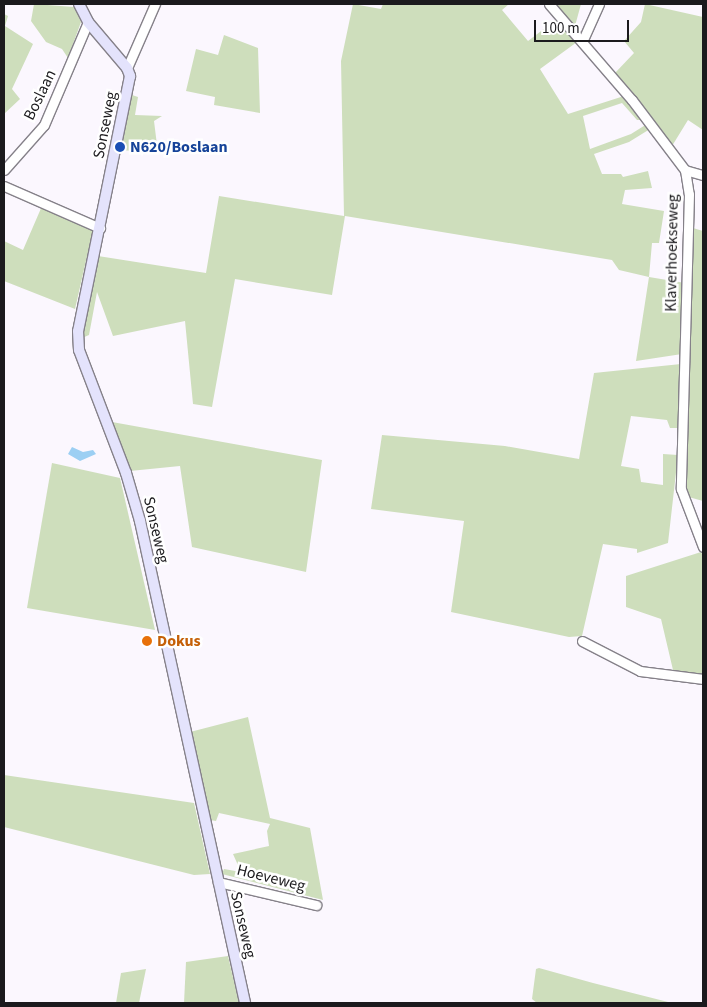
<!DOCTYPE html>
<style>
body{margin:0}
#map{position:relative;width:707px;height:1007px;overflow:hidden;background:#fbf7fe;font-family:"Source Sans 3",sans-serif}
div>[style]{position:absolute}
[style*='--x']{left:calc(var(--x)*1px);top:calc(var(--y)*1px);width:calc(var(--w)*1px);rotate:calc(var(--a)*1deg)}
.green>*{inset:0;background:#cedebc}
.water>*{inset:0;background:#9ccff3}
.roads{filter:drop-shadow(1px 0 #858189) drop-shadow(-1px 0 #858189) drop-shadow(0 1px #858189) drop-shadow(0 -1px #858189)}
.minor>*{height:9px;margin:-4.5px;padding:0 4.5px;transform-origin:4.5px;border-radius:4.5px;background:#fff}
.major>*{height:10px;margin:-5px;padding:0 5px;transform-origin:5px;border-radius:5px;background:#e4e3fc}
.dots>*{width:14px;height:14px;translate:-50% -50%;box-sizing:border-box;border:2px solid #fff;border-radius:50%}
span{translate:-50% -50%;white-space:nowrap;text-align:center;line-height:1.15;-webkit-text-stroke:5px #fff;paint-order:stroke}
.street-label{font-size:16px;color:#1b1a1d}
.transit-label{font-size:16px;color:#164399;font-weight:700}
.left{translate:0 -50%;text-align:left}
.food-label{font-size:16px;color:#c56008;font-weight:700}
.frame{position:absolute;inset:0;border:5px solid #1b1a1d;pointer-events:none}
.scale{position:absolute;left:534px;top:20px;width:95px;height:22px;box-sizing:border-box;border:2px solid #1b1a1d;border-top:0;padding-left:6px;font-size:15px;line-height:18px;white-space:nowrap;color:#1b1a1d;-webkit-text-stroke:4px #fff;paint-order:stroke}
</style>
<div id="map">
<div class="green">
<div style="clip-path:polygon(34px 4px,74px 7px,81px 22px,68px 58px,62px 49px,46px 42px,31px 21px)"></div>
<div style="clip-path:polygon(353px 4px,381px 9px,383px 4px,509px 4px,502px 10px,528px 41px,557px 19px,577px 42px,540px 69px,568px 114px,624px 96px,643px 120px,637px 120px,622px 103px,583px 116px,590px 149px,631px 134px,647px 124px,650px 129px,629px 142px,594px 154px,602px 174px,621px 174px,623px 177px,648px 171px,652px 188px,625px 190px,622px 204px,664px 211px,659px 243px,652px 243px,649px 277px,685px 283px,682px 354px,636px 361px,649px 277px,619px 270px,612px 260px,345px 216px,332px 295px,235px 279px,212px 407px,193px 404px,185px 321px,113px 336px,97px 292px,89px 335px,82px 338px,98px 256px,206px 273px,219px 196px,344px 216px,341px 61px)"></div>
<div style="clip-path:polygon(555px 4px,581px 4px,575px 26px)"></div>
<div style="clip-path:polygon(645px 4px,703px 17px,703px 130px,688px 120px,672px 146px,615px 73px,634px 53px,624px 41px,641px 22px)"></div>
<div style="clip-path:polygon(4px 14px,8px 16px,5px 26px,33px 44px,12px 89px,20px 99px,4px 114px)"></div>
<div style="clip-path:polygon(224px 35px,258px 48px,260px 113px,214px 105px,215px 97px,186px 91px,196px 49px,218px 55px)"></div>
<div style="clip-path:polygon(132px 95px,138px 97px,135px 115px,162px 116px,154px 121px,158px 153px,121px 150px)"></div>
<div style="clip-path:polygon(42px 206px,93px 230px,75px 309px,4px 281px,4px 241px,23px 250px)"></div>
<div style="clip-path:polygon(693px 228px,703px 231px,703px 501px,685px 496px,685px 490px)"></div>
<div style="clip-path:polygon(681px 364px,679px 428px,670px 428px,667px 420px,631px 416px,621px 466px,639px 469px,641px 482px,663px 485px,663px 454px,678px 455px,668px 543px,637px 553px,637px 549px,603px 544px,582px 636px,569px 637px,451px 612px,464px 521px,371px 509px,382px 435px,505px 446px,579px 459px,594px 373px)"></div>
<div style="clip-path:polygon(112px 422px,322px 460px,306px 572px,192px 547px,180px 466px,130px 471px)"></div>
<div style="clip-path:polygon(52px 463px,120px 478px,155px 630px,27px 608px)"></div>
<div style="clip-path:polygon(701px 552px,703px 556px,703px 675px,673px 670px,661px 619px,626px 607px,626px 576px)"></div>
<div style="clip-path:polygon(248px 717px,270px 818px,310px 828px,323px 900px,222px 874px,224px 869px,241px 872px,233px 854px,269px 846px,267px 831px,270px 824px,219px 813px,216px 821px,210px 820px,190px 732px)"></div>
<div style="clip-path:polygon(4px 775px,194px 803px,210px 874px,194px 875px,4px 827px)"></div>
<div style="clip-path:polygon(228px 956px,239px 1003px,184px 1003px,186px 962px)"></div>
<div style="clip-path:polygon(539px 968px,593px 983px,672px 1003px,537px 1003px,532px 999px,536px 969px)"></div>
<div style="clip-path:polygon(146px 969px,139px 1003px,116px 1003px,121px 973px)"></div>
</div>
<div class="water">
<div style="clip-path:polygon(72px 447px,83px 452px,93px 450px,96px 454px,80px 461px,68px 454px)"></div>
</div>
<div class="roads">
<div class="minor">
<div style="--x:549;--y:4;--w:127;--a:49.2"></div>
<div style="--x:632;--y:100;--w:88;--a:52.9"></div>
<div style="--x:685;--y:170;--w:24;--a:81"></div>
<div style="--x:689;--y:194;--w:295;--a:91.6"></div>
<div style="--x:681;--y:489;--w:62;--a:69.2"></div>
<div style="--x:582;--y:42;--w:42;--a:-65.9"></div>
<div style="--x:127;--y:68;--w:70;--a:-66.4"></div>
<div style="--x:4;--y:170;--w:60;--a:-48.4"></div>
<div style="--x:44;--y:125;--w:112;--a:-66.9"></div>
<div style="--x:685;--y:170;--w:19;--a:16"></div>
<div style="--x:4;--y:186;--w:105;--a:23.6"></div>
<div style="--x:582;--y:641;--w:65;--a:27.3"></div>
<div style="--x:640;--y:671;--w:64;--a:7.2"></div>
<div style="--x:218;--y:882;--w:101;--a:13.2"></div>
</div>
<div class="major">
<div style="--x:79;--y:4;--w:20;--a:63"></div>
<div style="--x:88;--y:22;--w:60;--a:49.7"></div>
<div style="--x:127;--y:68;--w:9;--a:69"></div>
<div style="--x:130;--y:76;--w:260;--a:101.5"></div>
<div style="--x:78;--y:331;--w:19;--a:87"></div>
<div style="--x:79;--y:350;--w:132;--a:69.1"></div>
<div style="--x:126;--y:473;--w:50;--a:73.7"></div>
<div style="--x:140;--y:521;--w:493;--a:77.7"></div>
</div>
</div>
<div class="dots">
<div style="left:120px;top:147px;background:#1a4fb4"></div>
<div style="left:147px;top:641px;background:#e8710a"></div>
</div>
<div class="street-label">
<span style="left:40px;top:95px;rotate:-64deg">Boslaan</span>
<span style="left:105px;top:125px;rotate:-79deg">Sonseweg</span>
<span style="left:672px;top:253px;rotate:-89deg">Klaverhoekseweg</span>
<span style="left:156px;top:530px;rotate:77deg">Sonseweg</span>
<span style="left:271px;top:878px;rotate:14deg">Hoeveweg</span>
<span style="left:243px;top:925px;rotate:77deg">Sonseweg</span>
</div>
<div class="transit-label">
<span class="left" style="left:130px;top:147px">N620/Boslaan</span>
</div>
<div class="food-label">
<span class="left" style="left:157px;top:641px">Dokus</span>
</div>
<div class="frame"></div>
<div class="scale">100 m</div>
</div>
